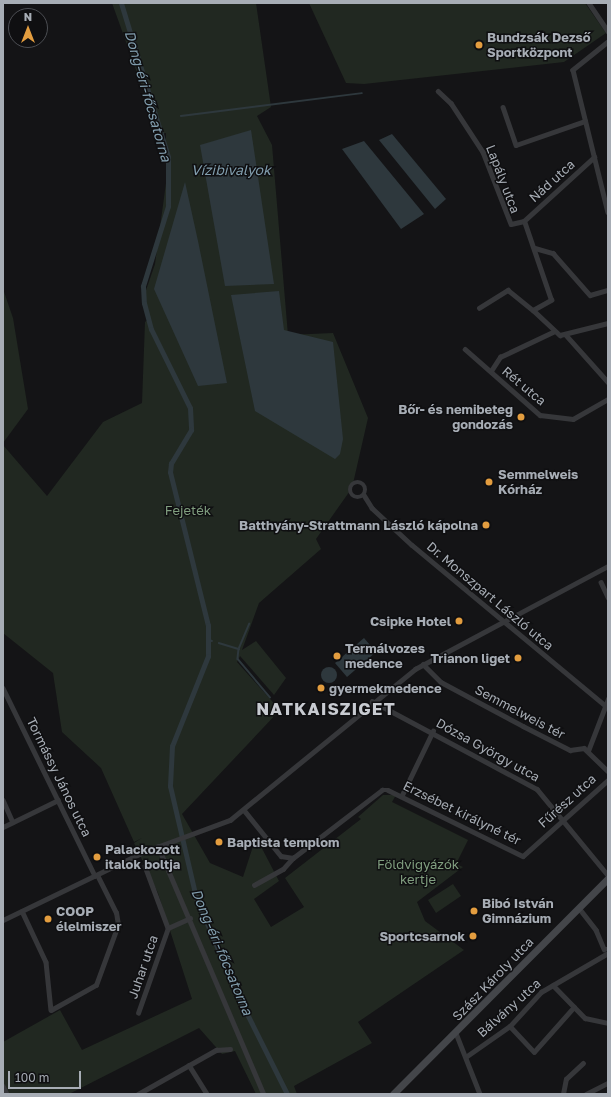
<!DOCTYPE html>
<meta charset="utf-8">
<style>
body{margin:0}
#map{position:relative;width:611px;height:1097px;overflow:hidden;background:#141416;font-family:"Golos Text",sans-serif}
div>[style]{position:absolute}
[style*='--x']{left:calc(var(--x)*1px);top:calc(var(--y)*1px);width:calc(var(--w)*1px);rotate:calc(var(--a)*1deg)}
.green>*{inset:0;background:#212821}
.water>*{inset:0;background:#2e383d}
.round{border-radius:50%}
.stream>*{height:1.5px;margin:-0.75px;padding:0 0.75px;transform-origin:0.75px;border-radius:0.75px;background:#2e383d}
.canal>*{height:5px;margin:-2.5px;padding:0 2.5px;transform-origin:2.5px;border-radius:2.5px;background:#2e383d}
.minor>*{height:4.5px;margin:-2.25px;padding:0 2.25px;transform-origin:2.25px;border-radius:2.25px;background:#36373a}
.minor>.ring{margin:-2.25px;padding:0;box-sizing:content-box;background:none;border:4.5px solid #36373a;border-radius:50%}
.secondary>*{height:7px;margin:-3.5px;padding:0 3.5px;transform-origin:3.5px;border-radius:3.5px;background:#44464a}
.dots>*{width:11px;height:11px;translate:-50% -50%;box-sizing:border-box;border:2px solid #0f0f11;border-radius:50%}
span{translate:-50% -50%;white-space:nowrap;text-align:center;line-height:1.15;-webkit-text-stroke:3px #0f0f11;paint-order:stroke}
.poi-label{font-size:13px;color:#a7adb5;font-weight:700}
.left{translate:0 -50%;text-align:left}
.right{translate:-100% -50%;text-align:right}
.street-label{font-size:13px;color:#a7adb5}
.park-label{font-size:13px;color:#809e7f}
.water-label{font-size:14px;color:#819dad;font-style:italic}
.district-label{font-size:17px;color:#c8cbd1;font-weight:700;letter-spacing:1px}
.frame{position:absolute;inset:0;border:4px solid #a7adb5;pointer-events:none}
.north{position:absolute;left:8px;top:8px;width:40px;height:40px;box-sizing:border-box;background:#0f0f11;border:1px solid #4c4e53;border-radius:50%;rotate:0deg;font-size:11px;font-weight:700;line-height:16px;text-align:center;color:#a7adb5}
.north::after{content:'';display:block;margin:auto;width:14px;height:18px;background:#e39d3f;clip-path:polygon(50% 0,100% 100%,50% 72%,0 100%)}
.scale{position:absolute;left:8px;top:1071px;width:73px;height:18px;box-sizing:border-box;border:2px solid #a7adb5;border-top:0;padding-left:5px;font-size:12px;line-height:14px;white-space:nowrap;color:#a7adb5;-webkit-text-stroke:3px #0f0f11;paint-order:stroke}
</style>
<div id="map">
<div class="green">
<div style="clip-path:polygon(112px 3px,256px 3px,271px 107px,257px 116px,272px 145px,288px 335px,333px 333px,368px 418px,352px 488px,316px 539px,321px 549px,259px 603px,242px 650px,256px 641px,286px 678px,274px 695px,240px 656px,237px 662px,280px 710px,182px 814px,210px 863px,243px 877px,256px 837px,279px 881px,254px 899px,271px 927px,304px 907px,285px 878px,361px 819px,358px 817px,383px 795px,396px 795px,392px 802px,468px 840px,456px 864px,463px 867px,417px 902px,425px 921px,464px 950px,358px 1022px,372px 1043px,294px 1086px,297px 1094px,256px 1094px,235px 1051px,222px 1054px,199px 1028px,69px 1094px,3px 1094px,3px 1042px,60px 1010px,82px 1050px,192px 999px,158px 893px,134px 843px,142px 838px,134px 842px,101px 768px,62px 732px,53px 673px,3px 633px,3px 445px,47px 496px,103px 422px,142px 403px,145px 322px,150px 318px,142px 302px,155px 264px,166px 183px,166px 133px,159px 134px)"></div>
<div style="clip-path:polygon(309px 3px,585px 3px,606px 33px,564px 62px,364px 84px,346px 83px)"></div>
<div style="clip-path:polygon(3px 289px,13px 318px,28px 409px,3px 443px)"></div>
<div style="clip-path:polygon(453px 884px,461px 896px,436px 913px,428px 900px)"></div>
</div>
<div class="water">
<div style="clip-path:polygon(251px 130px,274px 284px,225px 286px,200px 145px)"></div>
<div style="clip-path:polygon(392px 134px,446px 199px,435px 209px,379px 140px)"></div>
<div style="clip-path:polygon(364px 141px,424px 214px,401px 229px,342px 149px)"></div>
<div style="clip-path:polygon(185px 182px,198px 241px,227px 383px,198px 386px,154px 289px)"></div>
<div style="clip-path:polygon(279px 291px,284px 330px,333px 342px,343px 439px,340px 454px,335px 459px,255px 411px,231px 295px)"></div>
<div style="clip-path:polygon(364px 638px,376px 652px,347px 677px,335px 663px)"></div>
<div class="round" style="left:321px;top:667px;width:16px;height:16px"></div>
</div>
<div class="stream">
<div style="--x:181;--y:116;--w:182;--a:-7.2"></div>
<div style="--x:209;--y:640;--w:3;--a:18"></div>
<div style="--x:219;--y:643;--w:21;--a:17"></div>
<div style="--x:239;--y:649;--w:10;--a:96"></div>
<div style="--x:238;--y:659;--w:50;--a:49.9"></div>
<div style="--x:239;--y:648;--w:26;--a:-67"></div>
</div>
<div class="canal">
<div style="--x:121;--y:3;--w:161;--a:73"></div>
<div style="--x:168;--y:157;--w:49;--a:90"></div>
<div style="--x:168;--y:206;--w:84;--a:107.4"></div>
<div style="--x:143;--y:286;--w:17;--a:87"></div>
<div style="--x:144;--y:303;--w:27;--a:75"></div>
<div style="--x:151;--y:329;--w:88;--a:63.7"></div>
<div style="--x:190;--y:408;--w:22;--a:87"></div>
<div style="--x:191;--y:430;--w:39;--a:121"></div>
<div style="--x:171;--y:463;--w:9;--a:96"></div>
<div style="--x:170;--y:472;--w:158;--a:76.1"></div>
<div style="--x:208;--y:625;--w:31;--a:90"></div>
<div style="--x:208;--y:656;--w:97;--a:111.8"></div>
<div style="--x:172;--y:746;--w:40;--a:92.9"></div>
<div style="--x:170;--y:786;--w:115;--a:76.9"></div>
<div style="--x:196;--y:898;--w:111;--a:66.7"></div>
<div style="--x:240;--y:1000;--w:105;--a:63.4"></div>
</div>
<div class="minor">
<div style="--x:589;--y:3;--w:34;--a:56"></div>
<div style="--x:608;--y:42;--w:45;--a:141.3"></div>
<div style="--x:573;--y:70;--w:146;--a:76.2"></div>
<div style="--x:438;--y:91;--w:18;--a:43"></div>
<div style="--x:451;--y:103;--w:59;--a:56.9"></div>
<div style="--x:483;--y:152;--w:77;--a:68.7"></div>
<div style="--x:511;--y:224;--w:13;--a:-13"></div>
<div style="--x:524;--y:221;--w:95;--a:-42.4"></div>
<div style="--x:503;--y:107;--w:40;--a:71.1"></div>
<div style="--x:516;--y:145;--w:73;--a:-19.2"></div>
<div style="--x:535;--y:248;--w:19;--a:16"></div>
<div style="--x:553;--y:253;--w:56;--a:48.6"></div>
<div style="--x:590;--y:295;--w:19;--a:-16"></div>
<div style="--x:479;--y:308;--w:34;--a:-32"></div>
<div style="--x:508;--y:290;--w:32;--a:39"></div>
<div style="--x:533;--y:310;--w:21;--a:-29"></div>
<div style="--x:551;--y:300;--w:83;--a:-108.9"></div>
<div style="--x:533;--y:310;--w:37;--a:43"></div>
<div style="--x:560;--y:335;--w:49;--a:-14"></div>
<div style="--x:566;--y:335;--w:63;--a:48.2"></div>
<div style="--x:465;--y:349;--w:100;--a:41.3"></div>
<div style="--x:540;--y:415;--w:33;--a:7"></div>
<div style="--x:573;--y:419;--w:40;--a:-29.7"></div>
<div style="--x:491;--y:371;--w:17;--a:-57"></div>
<div style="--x:500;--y:357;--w:59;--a:-25.3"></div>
<div class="ring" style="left:350px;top:482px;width:11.5px;height:11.5px"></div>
<div style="--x:364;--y:495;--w:15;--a:58"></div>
<div style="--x:372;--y:508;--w:54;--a:42.8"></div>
<div style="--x:412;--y:545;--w:255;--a:39.7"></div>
<div style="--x:601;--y:582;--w:17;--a:65"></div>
<div style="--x:423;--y:664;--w:25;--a:45"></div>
<div style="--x:441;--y:682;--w:93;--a:28.2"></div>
<div style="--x:523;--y:726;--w:53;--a:27.1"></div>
<div style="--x:570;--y:750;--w:14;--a:-8"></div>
<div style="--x:584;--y:748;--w:33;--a:44"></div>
<div style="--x:3;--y:688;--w:209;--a:63.9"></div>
<div style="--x:372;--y:701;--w:187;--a:28.1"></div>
<div style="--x:537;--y:789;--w:112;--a:50.5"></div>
<div style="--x:588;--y:751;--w:56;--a:-69"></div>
<div style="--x:402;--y:795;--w:71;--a:-64.2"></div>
<div style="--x:3;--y:800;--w:24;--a:66"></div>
<div style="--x:244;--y:810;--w:59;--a:51.2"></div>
<div style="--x:281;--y:856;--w:12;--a:9"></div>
<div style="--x:293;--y:858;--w:112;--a:-37.4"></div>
<div style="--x:382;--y:790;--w:6;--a:0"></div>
<div style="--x:388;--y:790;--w:150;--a:26.1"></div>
<div style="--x:523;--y:856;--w:114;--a:-41.8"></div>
<div style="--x:3;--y:827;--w:61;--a:-26.1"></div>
<div style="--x:158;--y:846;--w:270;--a:66.9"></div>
<div style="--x:145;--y:866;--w:66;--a:69.6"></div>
<div style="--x:254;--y:885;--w:33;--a:-29"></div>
<div style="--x:283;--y:869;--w:15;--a:-48"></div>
<div style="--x:579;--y:908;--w:28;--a:52"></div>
<div style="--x:596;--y:930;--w:21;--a:67"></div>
<div style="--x:604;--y:949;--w:4;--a:0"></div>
<div style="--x:22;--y:911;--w:56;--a:64.8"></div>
<div style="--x:46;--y:962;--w:48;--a:84.1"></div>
<div style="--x:51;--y:1010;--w:51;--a:-29.1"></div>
<div style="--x:96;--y:985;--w:64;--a:-69.9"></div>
<div style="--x:118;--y:925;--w:12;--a:-99"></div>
<div style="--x:116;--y:913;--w:42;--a:-116.6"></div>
<div style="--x:3;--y:920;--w:159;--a:-25.8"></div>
<div style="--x:146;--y:851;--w:90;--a:-20.3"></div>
<div style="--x:230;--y:820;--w:239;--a:-39.2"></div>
<div style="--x:415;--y:669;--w:219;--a:-28.1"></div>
<div style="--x:553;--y:985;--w:46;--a:45.9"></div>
<div style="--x:585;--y:1018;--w:24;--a:12"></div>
<div style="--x:138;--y:1013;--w:90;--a:-70.6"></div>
<div style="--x:168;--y:928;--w:24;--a:-24"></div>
<div style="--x:510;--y:1026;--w:35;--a:47"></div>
<div style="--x:534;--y:1052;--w:60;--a:-48.4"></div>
<div style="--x:456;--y:1033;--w:66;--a:68.5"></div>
<div style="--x:467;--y:1056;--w:52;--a:-34.9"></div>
<div style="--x:510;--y:1026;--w:46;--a:-47.6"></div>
<div style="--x:541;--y:992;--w:78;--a:-30.2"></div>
<div style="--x:189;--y:1065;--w:34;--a:58"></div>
<div style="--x:3;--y:1086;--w:9;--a:63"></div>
<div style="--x:138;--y:1094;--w:90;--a:-29.4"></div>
<div style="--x:216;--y:1050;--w:14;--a:-4"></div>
<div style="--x:563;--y:1094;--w:15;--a:-79"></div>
<div style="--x:566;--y:1079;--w:23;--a:-43"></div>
<div style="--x:586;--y:1094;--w:25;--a:-27"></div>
</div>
<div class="secondary">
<div style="--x:393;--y:1094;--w:305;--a:-45.1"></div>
</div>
<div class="dots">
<div style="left:479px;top:45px;background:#e39d3f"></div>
<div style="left:521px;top:417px;background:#e39d3f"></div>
<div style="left:489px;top:482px;background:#e39d3f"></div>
<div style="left:486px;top:525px;background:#e39d3f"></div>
<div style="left:459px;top:621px;background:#e39d3f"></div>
<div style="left:337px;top:656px;background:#e39d3f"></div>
<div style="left:518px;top:658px;background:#e39d3f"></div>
<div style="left:321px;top:688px;background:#e39d3f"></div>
<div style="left:219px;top:842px;background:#e39d3f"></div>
<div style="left:97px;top:857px;background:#e39d3f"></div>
<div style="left:474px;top:911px;background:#e39d3f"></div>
<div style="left:48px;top:919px;background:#e39d3f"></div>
<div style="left:473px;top:936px;background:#e39d3f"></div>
</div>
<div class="poi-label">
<span class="left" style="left:487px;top:45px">Bundzsák Dezső<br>Sportközpont</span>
<span class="right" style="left:513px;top:417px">Bőr- és nemibeteg<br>gondozás</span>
<span class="left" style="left:498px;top:482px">Semmelweis<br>Kórház</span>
<span class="right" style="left:478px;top:525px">Batthyány-Strattmann László kápolna</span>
<span class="right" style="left:451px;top:621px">Csipke Hotel</span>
<span class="left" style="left:345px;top:656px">Termálvozes<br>medence</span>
<span class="right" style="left:510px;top:658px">Trianon liget</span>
<span class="left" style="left:329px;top:688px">gyermekmedence</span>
<span class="left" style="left:227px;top:842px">Baptista templom</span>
<span class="left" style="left:105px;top:857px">Palackozott<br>italok boltja</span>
<span class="left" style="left:482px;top:911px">Bibó István<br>Gimnázium</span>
<span class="left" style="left:56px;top:919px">COOP<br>élelmiszer</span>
<span class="right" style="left:465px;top:936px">Sportcsarnok</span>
</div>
<div class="street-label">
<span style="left:503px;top:179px;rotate:69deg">Lapály utca</span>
<span style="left:552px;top:181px;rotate:-42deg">Nád utca</span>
<span style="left:524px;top:386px;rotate:40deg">Rét utca</span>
<span style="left:490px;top:596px;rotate:40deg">Dr. Monszpart László utca</span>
<span style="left:520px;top:712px;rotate:28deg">Semmelweis tér</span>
<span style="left:488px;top:750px;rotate:29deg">Dózsa György utca</span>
<span style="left:59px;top:777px;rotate:64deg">Tormássy János utca</span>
<span style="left:567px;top:801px;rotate:-42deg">Fűrész utca</span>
<span style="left:462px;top:813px;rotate:26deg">Erzsébet királyné tér</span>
<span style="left:143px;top:967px;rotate:-71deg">Juhar utca</span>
<span style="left:493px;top:979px;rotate:-46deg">Szász Károly utca</span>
<span style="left:509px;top:1008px;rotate:-42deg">Bálvány utca</span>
</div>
<div class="park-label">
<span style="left:188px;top:510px">Fejeték</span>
<span style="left:418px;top:872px">Földvigyázók<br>kertje</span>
</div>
<div class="water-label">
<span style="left:148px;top:96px;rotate:74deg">Dong-éri-főcsatorna</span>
<span style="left:231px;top:170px">Vízibivalyok</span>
<span style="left:222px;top:952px;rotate:67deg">Dong-éri-főcsatorna</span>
</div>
<div class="district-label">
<span style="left:326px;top:709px">NATKAISZIGET</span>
</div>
<div class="frame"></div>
<div class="north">N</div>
<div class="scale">100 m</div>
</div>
